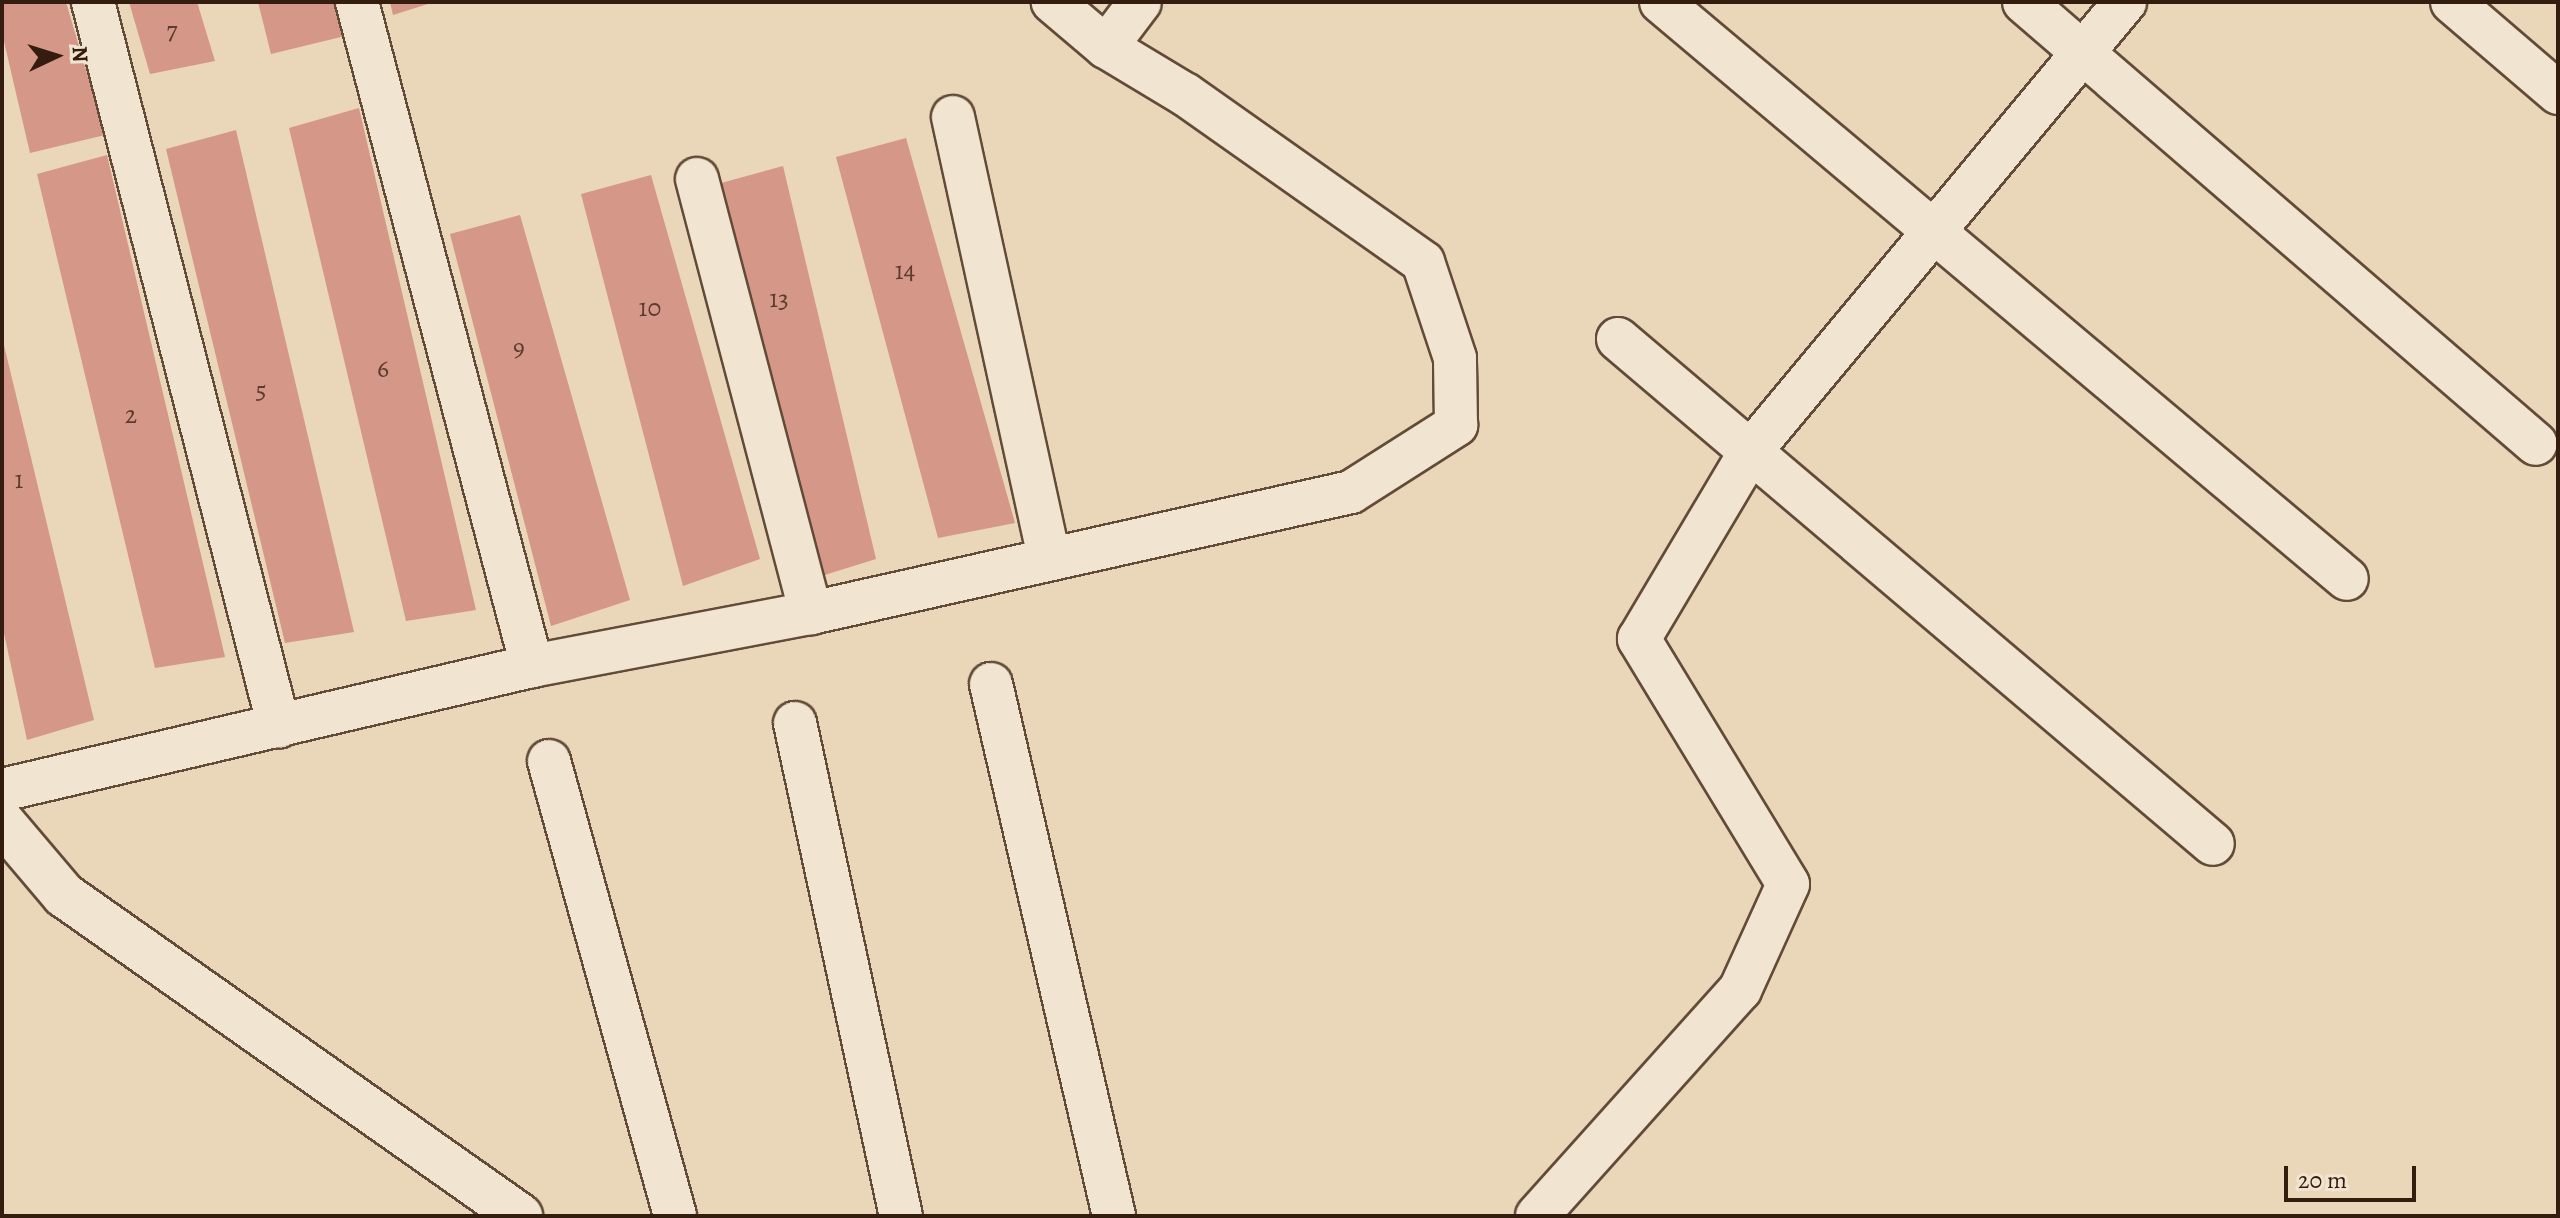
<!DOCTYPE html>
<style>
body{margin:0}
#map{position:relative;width:2560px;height:1218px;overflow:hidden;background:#ead6b8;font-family:Alegreya,serif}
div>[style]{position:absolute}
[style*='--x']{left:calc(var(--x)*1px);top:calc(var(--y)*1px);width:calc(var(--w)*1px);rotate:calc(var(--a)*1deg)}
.building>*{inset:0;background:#d49788}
.roads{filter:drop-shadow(2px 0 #624b38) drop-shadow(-2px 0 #624b38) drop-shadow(0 2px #624b38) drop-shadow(0 -2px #624b38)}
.street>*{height:42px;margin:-21px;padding:0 21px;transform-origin:21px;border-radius:21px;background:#f1e4d1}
.secondary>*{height:44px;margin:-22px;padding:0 22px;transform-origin:22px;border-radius:22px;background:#f1e4d1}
span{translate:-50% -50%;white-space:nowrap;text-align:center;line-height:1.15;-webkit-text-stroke:7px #f1e4d1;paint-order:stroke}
.number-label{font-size:26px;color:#5c3c2c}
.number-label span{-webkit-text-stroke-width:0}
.frame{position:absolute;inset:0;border:4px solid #341d0e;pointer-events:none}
.north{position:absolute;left:16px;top:16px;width:80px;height:80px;-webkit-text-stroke:6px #f1e4d1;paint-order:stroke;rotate:86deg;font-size:22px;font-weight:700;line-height:32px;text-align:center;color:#341d0e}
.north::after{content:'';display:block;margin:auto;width:28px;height:36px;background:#341d0e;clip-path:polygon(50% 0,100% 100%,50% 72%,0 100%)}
.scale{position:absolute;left:2284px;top:1166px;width:132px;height:36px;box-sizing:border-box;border:4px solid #341d0e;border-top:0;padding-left:10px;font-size:24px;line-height:28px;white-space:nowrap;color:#341d0e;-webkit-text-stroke:6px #f1e4d1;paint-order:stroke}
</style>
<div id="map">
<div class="building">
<div style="clip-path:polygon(2px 2px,66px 2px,105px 135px,30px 153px,2px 33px)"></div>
<div style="clip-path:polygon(129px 2px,197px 2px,215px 61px,150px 74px)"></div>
<div style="clip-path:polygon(258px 2px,336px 2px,345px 36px,271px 54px)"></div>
<div style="clip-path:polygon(390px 2px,431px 2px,431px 3px,393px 15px)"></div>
<div style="clip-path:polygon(359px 108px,476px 610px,406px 621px,289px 128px)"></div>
<div style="clip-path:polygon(236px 130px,354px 632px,285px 643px,166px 149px)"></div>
<div style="clip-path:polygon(906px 138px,1015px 523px,938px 538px,836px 157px)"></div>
<div style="clip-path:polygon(107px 155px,225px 657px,155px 668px,37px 174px)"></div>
<div style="clip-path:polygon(783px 166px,876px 559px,815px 578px,714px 185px)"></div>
<div style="clip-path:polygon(651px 175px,760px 559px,683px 586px,581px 194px)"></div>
<div style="clip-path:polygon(520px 215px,630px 600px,551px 626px,450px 234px)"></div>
<div style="clip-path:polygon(3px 341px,94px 720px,27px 740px,2px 624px)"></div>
</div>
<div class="roads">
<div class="street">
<div style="--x:93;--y:2;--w:748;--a:75.61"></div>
<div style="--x:357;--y:2;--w:687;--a:75.24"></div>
<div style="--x:1661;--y:2;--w:896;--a:40.07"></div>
<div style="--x:2024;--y:2;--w:676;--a:40.8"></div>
<div style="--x:2452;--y:2;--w:140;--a:40.6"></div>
<div style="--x:1106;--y:47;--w:56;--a:-52.9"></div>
<div style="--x:953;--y:117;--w:451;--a:77.7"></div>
<div style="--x:697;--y:179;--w:449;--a:75.3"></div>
<div style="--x:1618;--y:339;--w:780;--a:40.32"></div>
<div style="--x:991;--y:684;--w:546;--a:76.98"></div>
<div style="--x:795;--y:723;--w:504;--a:77.87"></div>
<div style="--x:549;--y:761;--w:472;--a:74.5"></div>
<div style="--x:2;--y:790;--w:544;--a:-13.17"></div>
<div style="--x:532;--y:666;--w:284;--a:-10.8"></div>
<div style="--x:811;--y:613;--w:553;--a:-12.63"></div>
<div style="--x:1351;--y:492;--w:125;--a:-32.5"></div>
<div style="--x:1456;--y:425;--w:67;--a:-90.9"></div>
<div style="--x:1455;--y:358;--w:101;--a:-108.4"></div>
<div style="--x:1423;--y:262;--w:290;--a:-144.8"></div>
<div style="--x:1186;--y:95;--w:93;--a:-149"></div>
<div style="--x:1106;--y:47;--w:70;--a:-139.7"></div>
<div style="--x:1537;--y:1216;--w:304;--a:-48.1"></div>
<div style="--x:1740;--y:990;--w:116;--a:-65.6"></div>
<div style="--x:1788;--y:884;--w:287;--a:-121.3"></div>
<div style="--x:1639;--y:639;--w:217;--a:-59.3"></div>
<div style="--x:1750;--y:452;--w:586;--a:-50.19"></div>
</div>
<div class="secondary">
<div style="--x:2;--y:822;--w:96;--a:49.7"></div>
<div style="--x:64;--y:895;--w:558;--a:35.14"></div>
</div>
</div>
<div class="number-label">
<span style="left:172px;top:31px">7</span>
<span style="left:905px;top:271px">14</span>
<span style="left:779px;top:299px">13</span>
<span style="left:650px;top:308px">10</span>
<span style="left:519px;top:348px">9</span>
<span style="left:383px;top:369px">6</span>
<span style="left:261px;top:390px">5</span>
<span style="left:131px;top:415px">2</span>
<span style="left:19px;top:480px">1</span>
</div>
<div class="frame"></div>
<div class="north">N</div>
<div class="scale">20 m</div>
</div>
